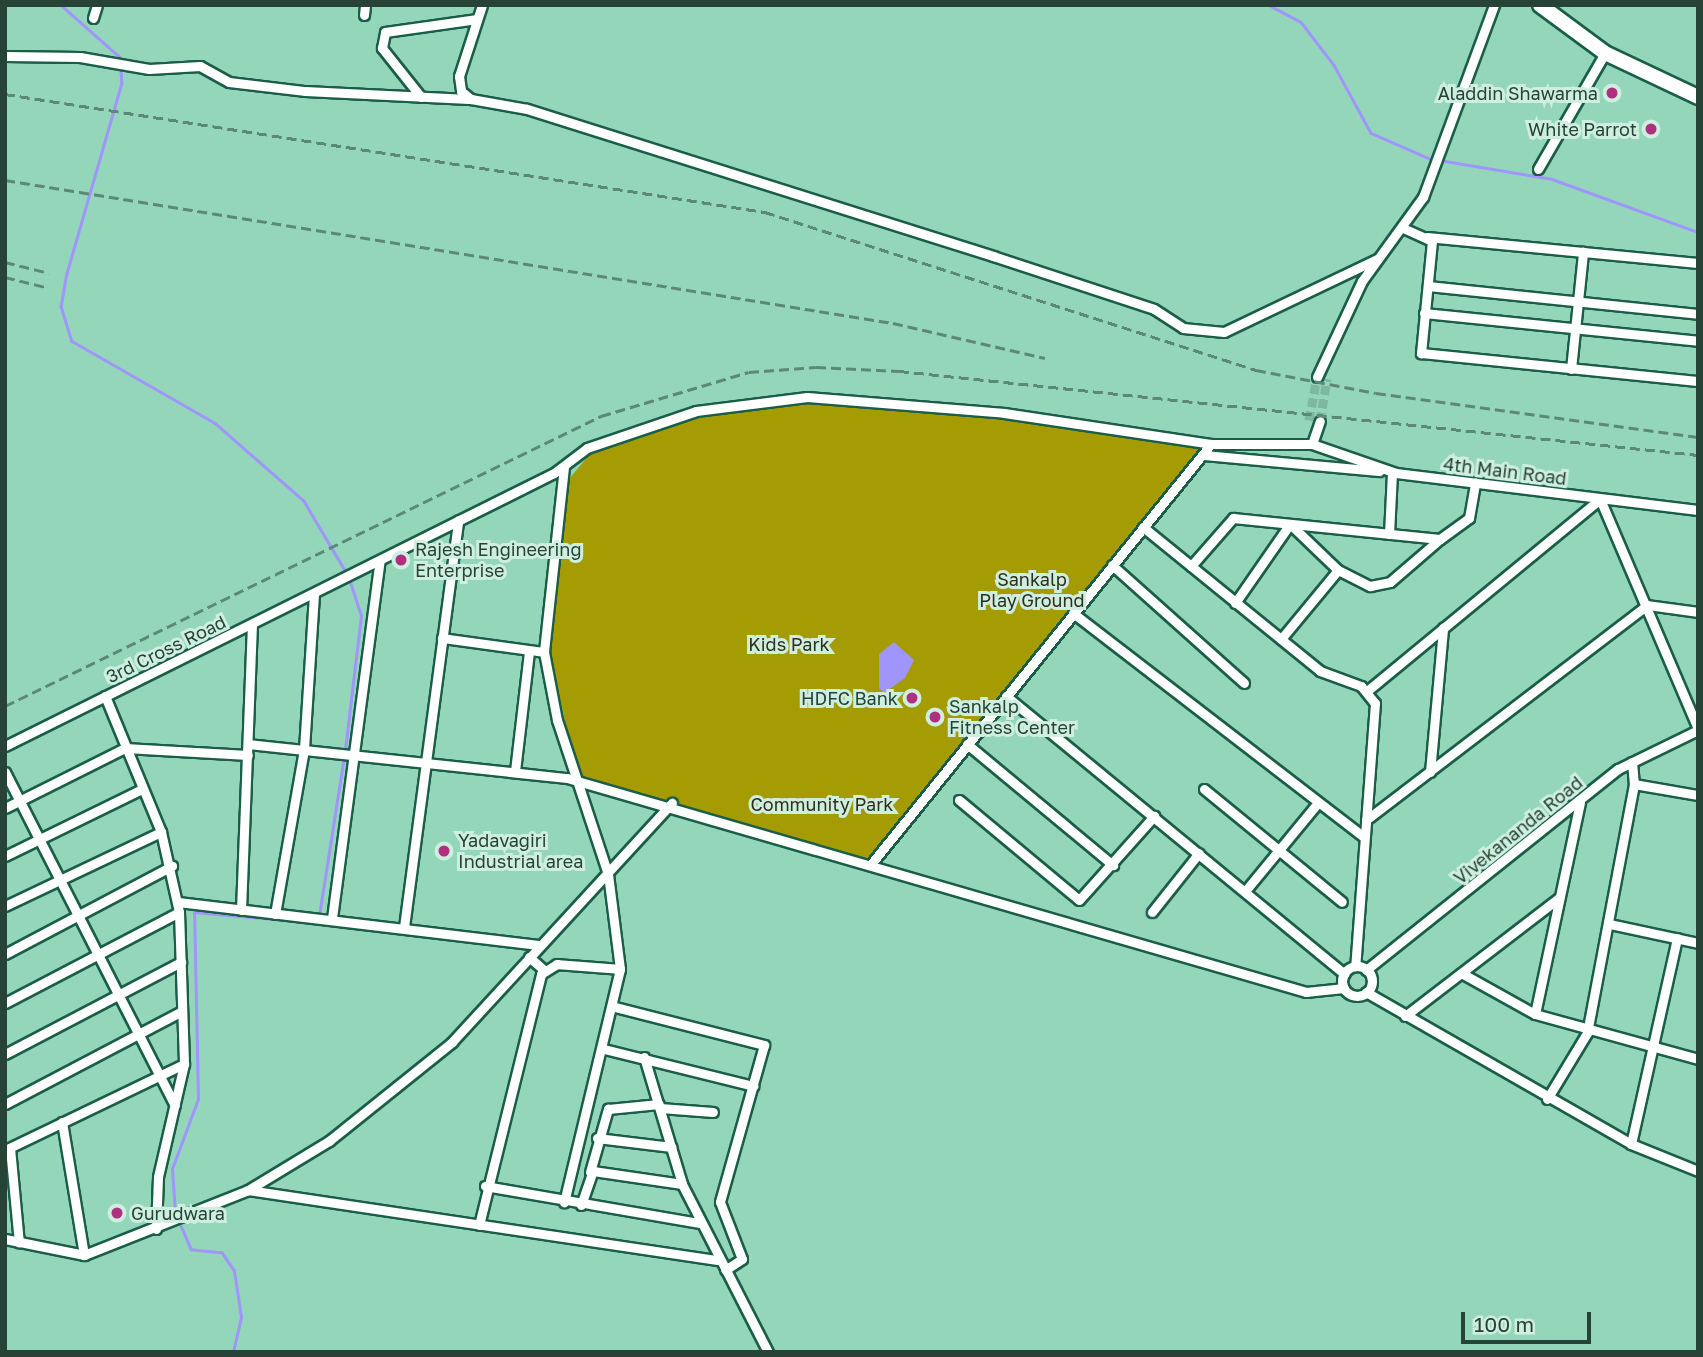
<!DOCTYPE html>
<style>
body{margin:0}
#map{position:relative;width:1703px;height:1357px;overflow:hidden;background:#94d6ba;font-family:"Golos Text",sans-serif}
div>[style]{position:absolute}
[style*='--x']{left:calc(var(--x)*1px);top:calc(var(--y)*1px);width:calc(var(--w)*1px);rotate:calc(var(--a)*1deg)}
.green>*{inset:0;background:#a49c02}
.water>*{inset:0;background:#9f95fc}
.stream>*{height:2.5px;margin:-1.25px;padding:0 1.25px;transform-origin:1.25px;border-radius:1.25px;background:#9f95fc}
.minor-tunnel>*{height:9px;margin-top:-4.5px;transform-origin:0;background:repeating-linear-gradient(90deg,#7eb8a0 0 9px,transparent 0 13.5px)}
.roads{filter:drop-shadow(2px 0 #1a5e47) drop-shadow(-2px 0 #1a5e47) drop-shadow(0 2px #1a5e47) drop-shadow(0 -2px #1a5e47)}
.minor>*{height:9px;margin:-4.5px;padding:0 4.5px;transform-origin:4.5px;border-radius:4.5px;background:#fff}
.minor>.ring{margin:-4.5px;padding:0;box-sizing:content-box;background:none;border:9px solid #fff;border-radius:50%}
.primary>*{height:14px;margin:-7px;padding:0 7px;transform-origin:7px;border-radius:7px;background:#fff}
.rail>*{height:2.5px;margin-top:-1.25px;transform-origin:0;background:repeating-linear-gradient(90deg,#5c8976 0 10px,transparent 0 15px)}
.dots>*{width:19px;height:19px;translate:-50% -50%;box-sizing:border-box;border:4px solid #ceeee0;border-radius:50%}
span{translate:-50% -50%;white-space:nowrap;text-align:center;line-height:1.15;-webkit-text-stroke:6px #ceeee0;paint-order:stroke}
.poi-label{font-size:18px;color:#274237}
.right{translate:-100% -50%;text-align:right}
.left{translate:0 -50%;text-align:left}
.street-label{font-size:18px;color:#274237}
.park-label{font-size:18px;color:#302f19}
.frame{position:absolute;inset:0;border:7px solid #274237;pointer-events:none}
.scale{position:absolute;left:1461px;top:1312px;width:130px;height:32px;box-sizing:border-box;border:4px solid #274237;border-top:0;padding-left:9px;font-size:21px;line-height:24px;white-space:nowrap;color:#274237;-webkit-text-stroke:5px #ceeee0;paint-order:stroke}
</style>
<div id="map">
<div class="green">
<div style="clip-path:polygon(808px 402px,1004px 418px,1204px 447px,869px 860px,577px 775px,550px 654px,569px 479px,589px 455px,693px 416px)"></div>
</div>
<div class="water">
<div style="clip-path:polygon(894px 642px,914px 660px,905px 678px,884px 693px,879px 688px,879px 654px)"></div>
</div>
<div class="stream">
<div style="--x:61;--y:5;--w:79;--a:41.4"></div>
<div style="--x:120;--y:57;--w:26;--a:86"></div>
<div style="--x:122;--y:83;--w:198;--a:106.1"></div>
<div style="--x:67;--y:273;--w:34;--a:100"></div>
<div style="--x:61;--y:306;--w:37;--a:73"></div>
<div style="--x:72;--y:341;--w:165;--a:29.8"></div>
<div style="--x:215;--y:423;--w:118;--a:41.2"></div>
<div style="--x:304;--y:501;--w:82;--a:59.4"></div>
<div style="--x:1269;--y:5;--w:36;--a:28"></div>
<div style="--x:1301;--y:22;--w:54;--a:52.5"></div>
<div style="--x:1334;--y:65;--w:77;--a:61.4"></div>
<div style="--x:1371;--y:133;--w:68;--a:23.5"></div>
<div style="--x:1439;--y:160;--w:115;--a:9.5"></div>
<div style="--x:1552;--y:179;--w:155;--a:20"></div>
<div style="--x:345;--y:750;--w:135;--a:-83.2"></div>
<div style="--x:361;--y:616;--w:40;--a:-108"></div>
<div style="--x:319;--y:916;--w:161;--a:-81.1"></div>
<div style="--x:233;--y:1352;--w:36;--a:-77"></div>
<div style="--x:241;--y:1317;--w:47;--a:-98.7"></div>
<div style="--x:234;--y:1271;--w:22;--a:-124"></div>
<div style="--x:222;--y:1253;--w:31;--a:-174"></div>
<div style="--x:191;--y:1250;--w:40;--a:-113.4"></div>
<div style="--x:175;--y:1213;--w:44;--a:-93.9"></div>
<div style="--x:172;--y:1169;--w:75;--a:-69.6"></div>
<div style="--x:198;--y:1099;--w:187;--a:-91.2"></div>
<div style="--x:194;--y:912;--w:124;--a:5.1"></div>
</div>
<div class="minor-tunnel">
<div style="--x:1309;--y:420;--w:44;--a:-79.5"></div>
<div style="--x:1320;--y:421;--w:43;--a:-80.5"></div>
</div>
<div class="roads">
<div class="minor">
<div style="--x:482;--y:5;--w:75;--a:107.9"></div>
<div style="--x:459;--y:76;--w:15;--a:82"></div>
<div style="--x:461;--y:91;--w:13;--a:39"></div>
<div style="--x:471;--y:99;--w:57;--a:10.1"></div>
<div style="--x:527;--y:109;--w:489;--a:17.5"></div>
<div style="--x:993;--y:256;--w:169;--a:18.2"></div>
<div style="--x:1154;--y:309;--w:35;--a:33"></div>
<div style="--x:1183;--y:328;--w:41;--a:5.6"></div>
<div style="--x:1224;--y:332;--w:170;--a:-25.5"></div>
<div style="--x:364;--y:15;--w:10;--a:-84"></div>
<div style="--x:93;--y:18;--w:14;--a:-73"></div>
<div style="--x:5;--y:56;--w:75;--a:0.8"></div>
<div style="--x:80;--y:57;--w:70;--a:9.9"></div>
<div style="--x:149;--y:69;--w:51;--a:-3.4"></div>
<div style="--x:200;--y:66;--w:33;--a:29"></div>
<div style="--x:229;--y:82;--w:77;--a:6.8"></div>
<div style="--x:305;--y:91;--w:164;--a:2.8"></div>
<div style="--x:421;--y:97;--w:63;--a:-128.5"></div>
<div style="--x:382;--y:48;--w:16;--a:-79"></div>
<div style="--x:385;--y:32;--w:93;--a:-8"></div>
<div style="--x:1538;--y:169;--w:134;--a:-60"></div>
<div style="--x:1403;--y:228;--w:32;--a:24"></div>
<div style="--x:1432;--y:241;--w:113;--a:95.6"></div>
<div style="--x:1421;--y:353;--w:278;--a:5.8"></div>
<div style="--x:1427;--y:237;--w:272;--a:5.5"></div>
<div style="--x:1428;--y:286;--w:271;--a:5.9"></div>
<div style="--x:1424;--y:313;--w:275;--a:5.8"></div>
<div style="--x:1571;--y:369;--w:118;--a:-84.1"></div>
<div style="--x:1317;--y:377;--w:106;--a:-64.9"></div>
<div style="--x:1362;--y:281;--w:104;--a:-54"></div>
<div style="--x:1423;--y:197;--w:205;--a:-69.7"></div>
<div style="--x:1312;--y:444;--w:89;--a:19"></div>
<div style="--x:1396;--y:473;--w:304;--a:7"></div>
<div style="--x:1203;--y:455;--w:177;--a:5.2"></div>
<div style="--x:564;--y:467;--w:186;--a:96.2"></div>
<div style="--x:544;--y:652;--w:69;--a:79.2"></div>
<div style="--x:557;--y:720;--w:162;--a:71.7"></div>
<div style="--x:608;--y:874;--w:96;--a:82.8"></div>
<div style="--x:620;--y:969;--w:240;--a:103.5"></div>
<div style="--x:1143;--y:527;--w:228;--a:39.1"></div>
<div style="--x:1320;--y:671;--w:44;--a:20.1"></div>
<div style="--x:1361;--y:686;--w:22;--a:51"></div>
<div style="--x:1375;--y:703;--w:264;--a:94.3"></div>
<div style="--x:1389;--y:534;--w:61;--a:-87.2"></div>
<div style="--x:1112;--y:565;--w:177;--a:41.8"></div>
<div style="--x:1191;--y:566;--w:64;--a:-48.8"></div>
<div style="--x:1233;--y:518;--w:208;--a:5.8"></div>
<div style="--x:1440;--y:539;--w:36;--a:-36"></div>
<div style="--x:1469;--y:518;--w:36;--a:-80"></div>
<div style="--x:1235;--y:603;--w:96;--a:-55.2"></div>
<div style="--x:1290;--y:524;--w:66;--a:43.8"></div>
<div style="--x:1338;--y:570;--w:36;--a:27"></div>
<div style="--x:1370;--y:586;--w:20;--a:-11"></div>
<div style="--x:1390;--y:582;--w:66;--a:-40.7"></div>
<div style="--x:1073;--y:613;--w:367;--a:37.6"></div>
<div style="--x:442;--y:638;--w:103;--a:7.8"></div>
<div style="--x:1281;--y:639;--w:89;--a:-50.4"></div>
<div style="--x:1367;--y:691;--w:302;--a:-39.5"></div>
<div style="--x:1600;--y:499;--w:250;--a:66.9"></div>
<div style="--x:105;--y:696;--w:147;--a:67.6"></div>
<div style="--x:161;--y:832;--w:82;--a:77.3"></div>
<div style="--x:179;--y:912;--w:152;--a:88.1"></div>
<div style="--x:184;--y:1064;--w:116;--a:103"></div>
<div style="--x:158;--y:1177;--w:52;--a:92.2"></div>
<div style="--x:1006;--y:696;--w:438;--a:39.4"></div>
<div style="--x:248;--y:744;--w:321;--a:6.1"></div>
<div style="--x:567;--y:778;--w:769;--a:16.15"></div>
<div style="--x:1306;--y:992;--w:38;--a:-6"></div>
<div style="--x:967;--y:744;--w:190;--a:39.7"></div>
<div style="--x:5;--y:746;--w:613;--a:-26.44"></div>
<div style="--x:554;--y:473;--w:41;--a:-37.1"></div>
<div style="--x:587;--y:448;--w:115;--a:-18.7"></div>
<div style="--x:696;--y:411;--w:112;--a:-7.2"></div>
<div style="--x:807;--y:397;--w:198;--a:4.6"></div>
<div style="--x:1004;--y:413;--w:209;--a:8.5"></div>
<div style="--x:1632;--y:762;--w:22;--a:85"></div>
<div style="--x:515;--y:771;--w:121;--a:-83.3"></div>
<div style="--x:5;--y:772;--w:374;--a:63"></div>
<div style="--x:1430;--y:772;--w:145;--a:-84.8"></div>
<div style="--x:1204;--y:789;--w:178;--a:39.3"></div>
<div style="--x:959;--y:800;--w:156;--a:39.8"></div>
<div style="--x:1079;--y:900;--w:113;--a:-48.2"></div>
<div style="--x:5;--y:808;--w:134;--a:-26.6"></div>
<div style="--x:125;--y:748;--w:123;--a:3.3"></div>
<div style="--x:1366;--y:820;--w:354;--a:-37.4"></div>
<div style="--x:1647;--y:605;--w:51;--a:7.8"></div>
<div style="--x:5;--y:856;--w:153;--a:-26.1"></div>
<div style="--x:871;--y:864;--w:540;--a:-51.01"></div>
<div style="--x:1211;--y:444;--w:101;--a:0"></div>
<div style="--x:1312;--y:444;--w:24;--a:-71"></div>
<div style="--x:1246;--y:890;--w:110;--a:-50.5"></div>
<div style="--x:178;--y:902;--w:363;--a:6.8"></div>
<div style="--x:5;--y:906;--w:173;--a:-25.4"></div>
<div style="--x:241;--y:910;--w:285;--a:-87.8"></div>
<div style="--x:1152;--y:912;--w:75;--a:-51.5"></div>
<div style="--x:275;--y:914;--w:168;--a:-80"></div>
<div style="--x:304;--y:749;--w:155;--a:-86.3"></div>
<div style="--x:332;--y:918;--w:361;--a:-82.4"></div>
<div style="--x:1610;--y:924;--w:90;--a:12.2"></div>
<div style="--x:404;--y:927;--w:410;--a:-82.4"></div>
<div style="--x:5;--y:954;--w:189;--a:-27.8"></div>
<div style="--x:529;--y:957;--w:20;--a:41"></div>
<div class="ring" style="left:1342px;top:966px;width:21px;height:21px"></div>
<div style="--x:1366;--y:970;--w:322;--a:-38.6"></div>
<div style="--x:1618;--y:769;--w:89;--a:-26"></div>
<div style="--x:1463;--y:974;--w:82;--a:29.1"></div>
<div style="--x:1535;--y:1014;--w:169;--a:15.4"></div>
<div style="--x:1366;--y:992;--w:305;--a:29.8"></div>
<div style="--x:1631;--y:1144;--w:72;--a:21.9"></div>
<div style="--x:5;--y:1003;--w:196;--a:-27.6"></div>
<div style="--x:615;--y:1007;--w:154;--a:14.3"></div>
<div style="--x:764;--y:1045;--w:163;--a:105.7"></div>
<div style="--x:720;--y:1202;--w:61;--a:68.9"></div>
<div style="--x:742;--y:1259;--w:20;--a:147"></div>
<div style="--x:1535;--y:1014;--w:217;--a:-78"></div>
<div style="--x:1405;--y:1016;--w:194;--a:-37.5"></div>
<div style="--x:604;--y:1049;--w:154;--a:13.9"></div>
<div style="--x:5;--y:1054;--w:199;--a:-27.6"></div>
<div style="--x:644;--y:1057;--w:133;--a:73.3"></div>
<div style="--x:682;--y:1184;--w:189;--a:62.9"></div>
<div style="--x:1547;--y:1099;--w:77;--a:-58.8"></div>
<div style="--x:1587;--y:1033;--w:253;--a:-79.3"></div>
<div style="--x:1634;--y:784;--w:65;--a:9.8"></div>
<div style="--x:5;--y:1104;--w:200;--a:-27.7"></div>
<div style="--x:660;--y:1108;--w:53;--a:4.3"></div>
<div style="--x:62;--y:1122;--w:135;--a:80.6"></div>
<div style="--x:597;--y:1138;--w:75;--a:6.9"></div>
<div style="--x:1631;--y:1144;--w:211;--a:-77.4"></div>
<div style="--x:10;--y:1148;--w:95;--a:84.6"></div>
<div style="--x:5;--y:1150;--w:199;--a:-25.7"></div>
<div style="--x:590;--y:1172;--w:66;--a:-74.1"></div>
<div style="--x:608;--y:1109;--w:51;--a:-5.6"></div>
<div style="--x:485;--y:1186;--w:218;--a:9.8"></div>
<div style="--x:248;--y:1190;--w:478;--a:8.5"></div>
<div style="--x:581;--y:1205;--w:36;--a:-71"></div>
<div style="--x:593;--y:1171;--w:90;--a:8.3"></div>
<div style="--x:479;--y:1225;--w:259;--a:-76.1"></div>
<div style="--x:541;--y:974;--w:19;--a:-32"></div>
<div style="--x:557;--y:964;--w:63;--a:4.5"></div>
<div style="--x:5;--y:1239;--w:81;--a:11.4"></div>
<div style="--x:84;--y:1255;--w:176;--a:-21.6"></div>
<div style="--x:248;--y:1190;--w:95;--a:-31.2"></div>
<div style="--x:329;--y:1141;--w:158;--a:-38.8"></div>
<div style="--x:452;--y:1042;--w:325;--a:-47.4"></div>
</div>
<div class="primary">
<div style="--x:1540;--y:5;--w:81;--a:36.4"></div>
<div style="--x:1605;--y:53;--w:103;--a:25.3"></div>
</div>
</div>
<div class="rail">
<div style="--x:5;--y:94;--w:769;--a:8.83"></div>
<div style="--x:765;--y:212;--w:516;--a:17.84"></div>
<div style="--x:1256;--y:370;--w:122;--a:10.9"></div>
<div style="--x:1376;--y:393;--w:325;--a:7.8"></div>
<div style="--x:5;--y:180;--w:899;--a:9.15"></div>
<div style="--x:893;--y:323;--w:156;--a:13"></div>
<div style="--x:5;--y:262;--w:45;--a:14"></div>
<div style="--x:5;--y:277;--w:41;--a:14"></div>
<div style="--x:5;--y:706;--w:663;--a:-25.95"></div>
<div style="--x:601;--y:416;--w:154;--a:-16.6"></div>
<div style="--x:749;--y:372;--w:67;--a:-4.3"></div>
<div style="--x:816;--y:367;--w:83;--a:2.8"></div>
<div style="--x:899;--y:371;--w:803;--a:6"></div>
</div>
<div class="dots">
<div style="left:1612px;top:93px;background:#ae307f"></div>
<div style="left:1651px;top:129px;background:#ae307f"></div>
<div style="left:401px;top:560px;background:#ae307f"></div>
<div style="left:912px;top:698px;background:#ae307f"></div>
<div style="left:935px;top:717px;background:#ae307f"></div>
<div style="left:444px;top:851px;background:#ae307f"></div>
<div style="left:117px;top:1213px;background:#ae307f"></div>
</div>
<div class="poi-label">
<span class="right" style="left:1598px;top:93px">Aladdin Shawarma</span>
<span class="right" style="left:1637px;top:129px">White Parrot</span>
<span class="left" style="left:415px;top:560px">Rajesh Engineering<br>Enterprise</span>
<span class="right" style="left:898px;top:698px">HDFC Bank</span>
<span class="left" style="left:949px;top:717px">Sankalp<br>Fitness Center</span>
<span class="left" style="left:458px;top:851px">Yadavagiri<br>Industrial area</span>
<span class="left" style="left:131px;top:1213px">Gurudwara</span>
</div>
<div class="street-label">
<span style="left:1505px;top:471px;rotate:7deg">4th Main Road</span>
<span style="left:166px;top:649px;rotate:-26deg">3rd Cross Road</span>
<span style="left:1518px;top:830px;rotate:-39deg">Vivekananda Road</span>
</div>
<div class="park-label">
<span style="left:1032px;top:590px">Sankalp<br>Play Ground</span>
<span style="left:789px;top:644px">Kids Park</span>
<span style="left:822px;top:804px">Community Park</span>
</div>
<div class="frame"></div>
<div class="scale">100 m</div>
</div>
